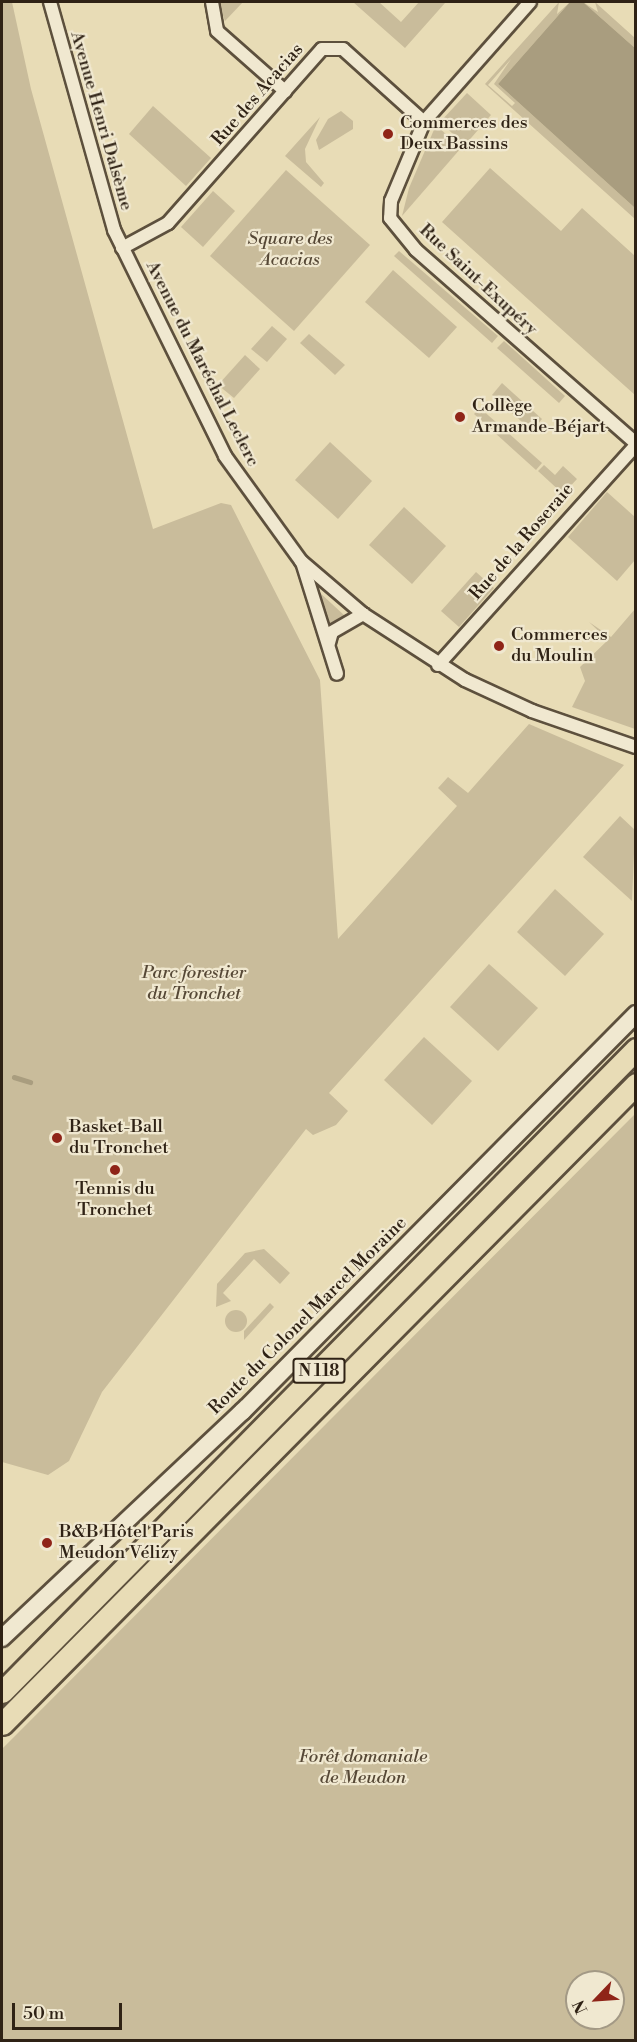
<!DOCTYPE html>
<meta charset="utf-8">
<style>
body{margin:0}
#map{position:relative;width:637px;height:2042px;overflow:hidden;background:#e8dcb6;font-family:"Libre Bodoni",serif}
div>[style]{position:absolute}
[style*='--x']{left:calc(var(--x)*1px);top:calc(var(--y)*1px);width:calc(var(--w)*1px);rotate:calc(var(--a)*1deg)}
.green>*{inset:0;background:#c9bc9b}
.round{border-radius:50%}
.water>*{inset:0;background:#a99d7f}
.stream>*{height:4.5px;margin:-2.25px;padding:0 2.25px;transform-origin:2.25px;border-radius:2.25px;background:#a99d7f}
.roads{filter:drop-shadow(2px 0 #5d503d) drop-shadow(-2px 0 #5d503d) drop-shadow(0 2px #5d503d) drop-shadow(0 -2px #5d503d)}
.street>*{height:12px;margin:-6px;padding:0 6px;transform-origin:6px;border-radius:6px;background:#f0e8d0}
.secondary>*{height:16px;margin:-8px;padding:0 8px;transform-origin:8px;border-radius:8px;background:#f0e8d0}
.highway>*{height:21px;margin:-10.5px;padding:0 10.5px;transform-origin:10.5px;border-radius:10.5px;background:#e8dcb6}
.dots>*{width:16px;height:16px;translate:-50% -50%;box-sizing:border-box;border:3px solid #f0e8d0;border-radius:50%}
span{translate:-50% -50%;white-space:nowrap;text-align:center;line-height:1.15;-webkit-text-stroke:4.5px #f0e8d0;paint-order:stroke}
.shield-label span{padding:2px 4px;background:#f0e8d0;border:2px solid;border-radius:4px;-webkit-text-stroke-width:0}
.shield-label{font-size:16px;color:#2f2215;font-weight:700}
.street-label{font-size:18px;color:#2f2215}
.poi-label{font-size:18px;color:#2f2215}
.left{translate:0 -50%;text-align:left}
.park-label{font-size:18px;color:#564836;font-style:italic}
.frame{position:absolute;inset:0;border:3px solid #2f2215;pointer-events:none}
.north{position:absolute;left:565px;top:1970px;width:60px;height:60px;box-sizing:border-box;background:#f0e8d0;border:2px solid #a39985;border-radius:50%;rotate:245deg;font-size:16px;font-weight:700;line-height:24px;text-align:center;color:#2f2215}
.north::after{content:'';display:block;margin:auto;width:21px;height:27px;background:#8f2418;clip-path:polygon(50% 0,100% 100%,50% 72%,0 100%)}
.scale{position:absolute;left:12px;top:2003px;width:110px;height:27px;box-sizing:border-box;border:3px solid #2f2215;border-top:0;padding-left:8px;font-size:18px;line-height:21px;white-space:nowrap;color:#2f2215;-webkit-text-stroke:4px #f0e8d0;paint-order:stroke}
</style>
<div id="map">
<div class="green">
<div style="clip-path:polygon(2px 2px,12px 2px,31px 89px,153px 529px,221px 503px,231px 505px,320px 680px,338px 939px,457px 806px,438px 788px,448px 777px,468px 793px,529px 724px,624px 765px,329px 1093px,348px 1111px,336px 1125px,313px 1135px,306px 1129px,102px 1392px,69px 1461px,48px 1475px,2px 1462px)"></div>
<div style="clip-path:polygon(218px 2px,243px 2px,225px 21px)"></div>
<div style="clip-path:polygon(353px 2px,379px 2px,401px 22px,419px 2px,445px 3px,405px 48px)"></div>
<div style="clip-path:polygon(evenodd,559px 2px,557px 14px,570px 2px,498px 84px,635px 208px,635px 219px,485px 84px,559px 2px,511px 59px,494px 84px,515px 103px,512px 106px,488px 85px,511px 59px)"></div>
<div style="clip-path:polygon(583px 2px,598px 12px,595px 2px,635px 38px,635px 48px)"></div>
<div style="clip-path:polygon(467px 93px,491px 115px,465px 145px,440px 122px)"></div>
<div style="clip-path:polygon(153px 106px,211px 158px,186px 186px,129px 134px)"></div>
<div style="clip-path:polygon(341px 111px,353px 121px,353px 129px,319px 150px,316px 140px,328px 119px)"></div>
<div style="clip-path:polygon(320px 117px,305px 149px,306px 162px,324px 183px,321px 187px,285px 156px)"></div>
<div style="clip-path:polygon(436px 125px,461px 148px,402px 216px,409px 188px)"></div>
<div style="clip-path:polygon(490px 168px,561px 231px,582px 208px,635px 256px,635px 395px,442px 222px)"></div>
<div style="clip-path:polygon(286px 170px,370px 245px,294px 331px,210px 256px)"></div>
<div style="clip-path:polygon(213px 191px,235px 211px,203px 247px,181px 227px)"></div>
<div style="clip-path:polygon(399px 251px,498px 336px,492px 343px,394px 256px)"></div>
<div style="clip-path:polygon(393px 270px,457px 327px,429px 358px,365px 302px)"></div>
<div style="clip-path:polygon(272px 326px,287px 339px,267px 362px,251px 349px)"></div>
<div style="clip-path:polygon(309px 334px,345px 365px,335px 375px,300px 343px)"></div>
<div style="clip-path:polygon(504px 341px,565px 396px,559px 403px,497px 348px)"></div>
<div style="clip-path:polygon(245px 355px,260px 369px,234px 398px,218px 385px)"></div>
<div style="clip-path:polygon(502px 383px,542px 419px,532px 431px,492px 395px)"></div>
<div style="clip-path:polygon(480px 408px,542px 463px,536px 470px,474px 414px)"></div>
<div style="clip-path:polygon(330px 442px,372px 481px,338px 519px,295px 480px)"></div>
<div style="clip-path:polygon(544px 465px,555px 475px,563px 466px,577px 479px,563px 494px,538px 471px)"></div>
<div style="clip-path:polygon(607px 492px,635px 517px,635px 560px,617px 581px,568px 537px)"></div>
<div style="clip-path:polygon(404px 507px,446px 546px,412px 584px,369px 545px)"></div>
<div style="clip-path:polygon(476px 572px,494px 588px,459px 627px,441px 611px)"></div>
<div style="clip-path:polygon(318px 591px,345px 616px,328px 625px)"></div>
<div style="clip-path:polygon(635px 609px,635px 729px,572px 707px,585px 681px,580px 667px,608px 640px,589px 622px,611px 637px)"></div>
<div style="clip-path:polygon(620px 816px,635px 830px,632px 901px,583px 857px)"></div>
<div style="clip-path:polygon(555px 889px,604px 934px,565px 976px,517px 932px)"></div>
<div style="clip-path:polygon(489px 964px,538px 1008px,498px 1051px,450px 1007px)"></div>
<div style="clip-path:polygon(424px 1037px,472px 1081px,432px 1125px,384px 1080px)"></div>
<div style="clip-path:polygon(evenodd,635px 1114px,635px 2040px,2px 2040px,2px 1749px,635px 1114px,577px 1982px,613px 1982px,613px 2018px,577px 2018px,577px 1982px)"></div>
<div style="clip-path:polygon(264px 1249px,290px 1273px,280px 1284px,254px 1259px,223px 1293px,231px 1301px,216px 1307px,217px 1284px,245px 1253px)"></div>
<div style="clip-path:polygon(270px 1303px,274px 1307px,244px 1340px,244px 1331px)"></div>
<div class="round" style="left:225px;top:1310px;width:22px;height:22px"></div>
</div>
<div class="water">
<div style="clip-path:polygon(570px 2px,583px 2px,635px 48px,635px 208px,498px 84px)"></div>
</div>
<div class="stream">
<div style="--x:14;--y:1077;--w:17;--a:17"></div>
</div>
<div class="roads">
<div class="street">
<div style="--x:50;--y:2;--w:237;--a:74.3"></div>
<div style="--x:114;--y:230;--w:252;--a:63.8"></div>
<div style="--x:225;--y:456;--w:130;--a:54.1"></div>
<div style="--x:301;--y:561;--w:82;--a:40.5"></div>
<div style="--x:363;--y:614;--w:121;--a:32.9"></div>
<div style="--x:465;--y:680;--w:74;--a:24.8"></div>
<div style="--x:532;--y:711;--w:110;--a:19.1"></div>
<div style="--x:212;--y:2;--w:29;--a:80"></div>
<div style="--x:217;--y:31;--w:91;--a:41.4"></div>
<div style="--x:530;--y:2;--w:160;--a:131.5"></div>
<div style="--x:424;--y:122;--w:86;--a:112.7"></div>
<div style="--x:391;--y:201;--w:17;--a:93"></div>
<div style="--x:390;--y:218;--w:41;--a:50.9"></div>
<div style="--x:416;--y:250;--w:293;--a:41.3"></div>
<div style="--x:122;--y:248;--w:52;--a:-28.5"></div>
<div style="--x:168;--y:223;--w:232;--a:-48.5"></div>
<div style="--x:322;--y:49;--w:21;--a:0"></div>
<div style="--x:343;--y:49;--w:109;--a:42"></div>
<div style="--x:302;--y:562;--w:117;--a:72.6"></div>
<div style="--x:329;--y:643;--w:11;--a:-75"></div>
<div style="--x:332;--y:632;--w:36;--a:-30"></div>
<div style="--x:438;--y:665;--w:296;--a:-48"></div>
</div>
<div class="secondary">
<div style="--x:2;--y:1638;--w:330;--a:-43.3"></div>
<div style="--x:242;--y:1412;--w:560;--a:-45.29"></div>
</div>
<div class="highway">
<div style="--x:2;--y:1692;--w:903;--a:-45.4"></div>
<div style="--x:2;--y:1724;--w:901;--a:-45.27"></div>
</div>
</div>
<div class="dots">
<div style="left:388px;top:134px;background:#8f2418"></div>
<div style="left:460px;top:417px;background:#8f2418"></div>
<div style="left:499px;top:646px;background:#8f2418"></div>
<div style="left:57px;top:1138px;background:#8f2418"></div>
<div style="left:115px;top:1170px;background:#8f2418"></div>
<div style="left:47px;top:1543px;background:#8f2418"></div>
</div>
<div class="shield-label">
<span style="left:319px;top:1371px">N 118</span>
</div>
<div class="street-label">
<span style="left:258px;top:95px;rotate:-49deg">Rue des Acacias</span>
<span style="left:101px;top:121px;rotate:74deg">Avenue Henri Dalsème</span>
<span style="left:478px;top:280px;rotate:43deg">Rue Saint-Exupéry</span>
<span style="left:202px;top:364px;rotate:63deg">Avenue du Maréchal Leclerc</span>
<span style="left:522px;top:542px;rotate:-49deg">Rue de la Roseraie</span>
<span style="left:308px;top:1316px;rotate:-45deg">Route du Colonel Marcel Moraine</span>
</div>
<div class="poi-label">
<span class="left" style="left:400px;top:134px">Commerces des<br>Deux Bassins</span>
<span class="left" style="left:472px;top:417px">Collège<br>Armande-Béjart</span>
<span class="left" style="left:511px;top:646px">Commerces<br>du Moulin</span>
<span class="left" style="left:69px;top:1138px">Basket-Ball<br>du Tronchet</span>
<span style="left:115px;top:1200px">Tennis du<br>Tronchet</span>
<span class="left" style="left:59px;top:1543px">B&amp;B Hôtel Paris<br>Meudon Vélizy</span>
</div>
<div class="park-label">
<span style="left:290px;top:250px">Square des<br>Acacias</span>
<span style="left:194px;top:984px">Parc forestier<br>du Tronchet</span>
<span style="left:363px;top:1768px">Forêt domaniale<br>de Meudon</span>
</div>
<div class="frame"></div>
<div class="north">N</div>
<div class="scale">50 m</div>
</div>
